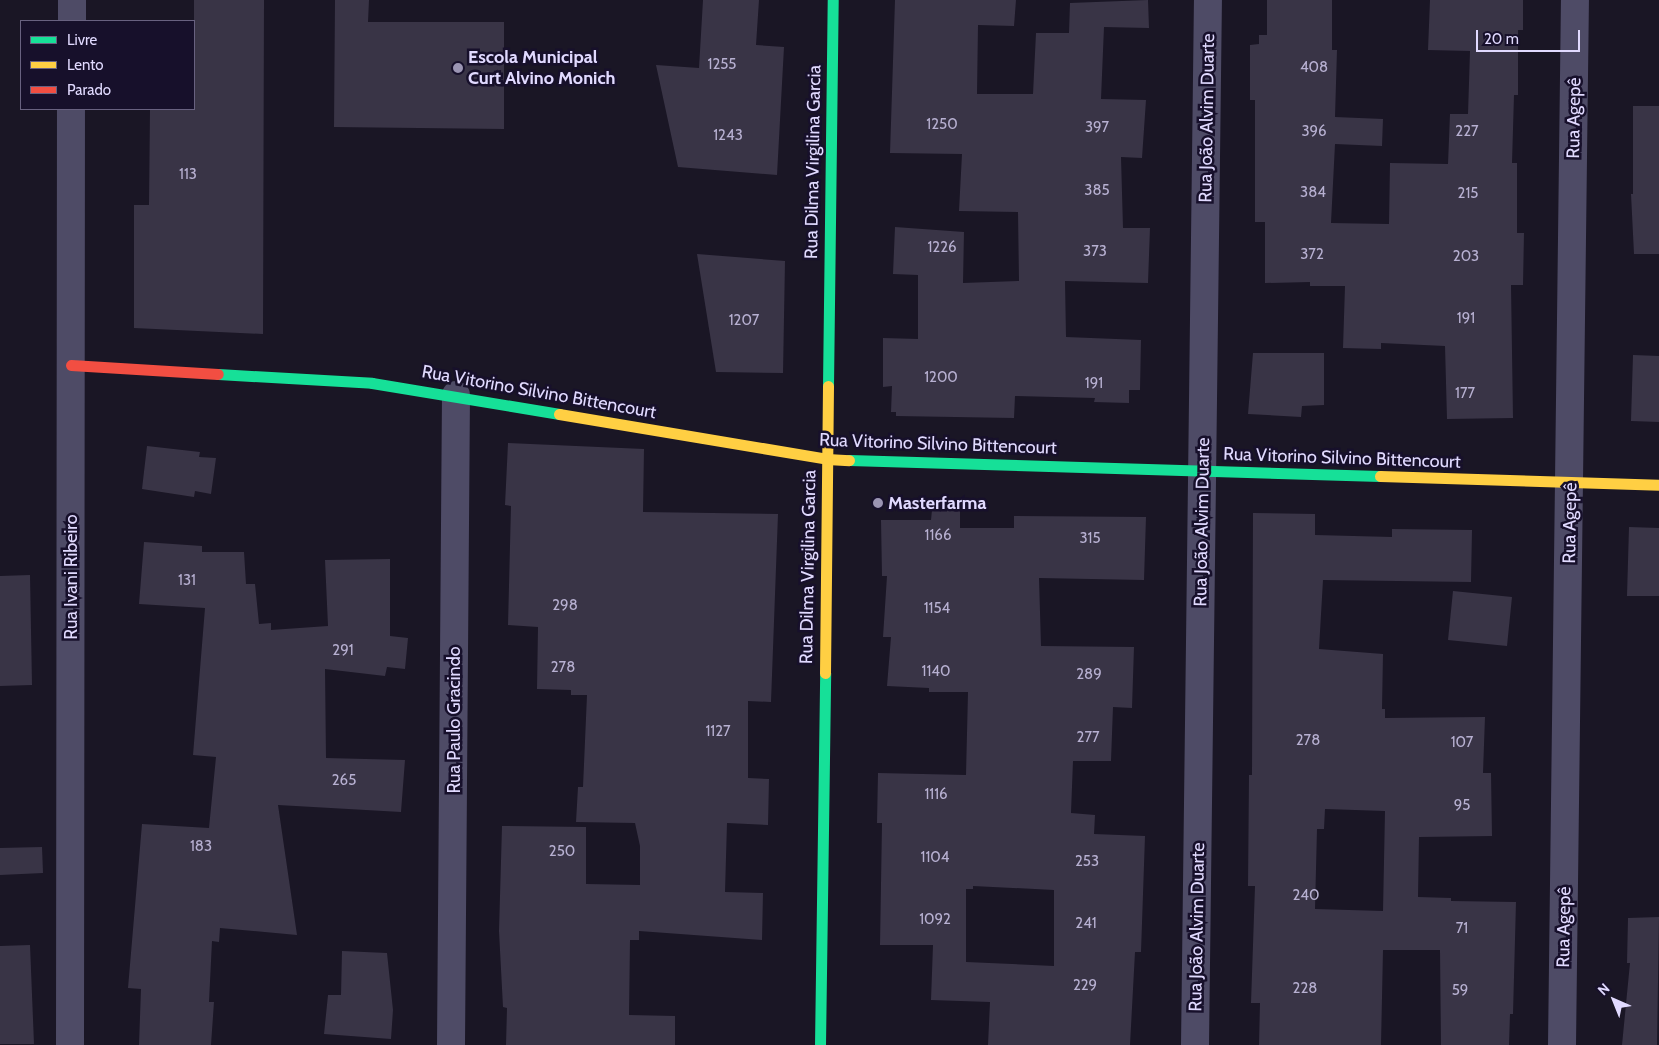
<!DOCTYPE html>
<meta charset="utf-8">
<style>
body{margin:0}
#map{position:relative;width:1659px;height:1045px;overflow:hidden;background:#1a1625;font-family:Cabin,sans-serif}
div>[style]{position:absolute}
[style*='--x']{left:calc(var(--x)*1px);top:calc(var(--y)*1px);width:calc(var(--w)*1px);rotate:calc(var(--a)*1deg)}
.building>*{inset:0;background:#393446}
.street>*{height:28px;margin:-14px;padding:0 14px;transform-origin:14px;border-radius:14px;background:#4e4b66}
.fast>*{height:11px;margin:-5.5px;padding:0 5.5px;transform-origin:5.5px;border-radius:5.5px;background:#16e098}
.slow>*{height:11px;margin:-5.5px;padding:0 5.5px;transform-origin:5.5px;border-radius:5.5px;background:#ffcf43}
.jam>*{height:11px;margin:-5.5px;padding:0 5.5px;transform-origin:5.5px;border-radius:5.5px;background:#f24e42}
.dots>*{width:14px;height:14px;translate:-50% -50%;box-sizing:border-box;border:2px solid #17102b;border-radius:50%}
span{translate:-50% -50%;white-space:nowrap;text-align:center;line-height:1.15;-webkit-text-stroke:5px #17102b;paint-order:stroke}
.number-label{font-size:15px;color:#b7b0d1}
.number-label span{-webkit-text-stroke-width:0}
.poi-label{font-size:18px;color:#e1daff;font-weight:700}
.left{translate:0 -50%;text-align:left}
.street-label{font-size:18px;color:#e1daff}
.legend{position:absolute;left:20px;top:20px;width:175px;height:90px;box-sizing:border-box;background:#17102b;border:1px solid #686180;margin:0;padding:6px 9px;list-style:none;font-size:15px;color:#e1daff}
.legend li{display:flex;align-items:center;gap:10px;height:25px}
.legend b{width:25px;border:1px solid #686180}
.north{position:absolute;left:1589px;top:975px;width:50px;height:50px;-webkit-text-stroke:4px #17102b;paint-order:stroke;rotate:316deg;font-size:14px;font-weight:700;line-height:20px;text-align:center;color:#e1daff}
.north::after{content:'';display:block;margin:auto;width:18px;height:22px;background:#e1daff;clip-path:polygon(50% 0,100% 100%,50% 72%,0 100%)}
.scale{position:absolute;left:1476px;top:30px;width:104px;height:22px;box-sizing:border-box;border:2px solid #e1daff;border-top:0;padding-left:6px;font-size:15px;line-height:18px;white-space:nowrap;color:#e1daff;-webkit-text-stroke:4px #17102b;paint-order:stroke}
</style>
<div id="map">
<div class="building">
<div style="clip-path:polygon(194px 0,264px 0,263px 334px,134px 328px,134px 205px,149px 205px,150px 109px,194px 109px)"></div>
<div style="clip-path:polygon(335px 0,369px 0,368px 22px,504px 22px,504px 129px,334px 127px)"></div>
<div style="clip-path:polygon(703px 0,759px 0,756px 45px,784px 47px,777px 175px,678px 167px,656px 65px,699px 68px)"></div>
<div style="clip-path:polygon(895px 0,1016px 0,1014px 26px,978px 25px,977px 94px,1033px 94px,1036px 33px,1069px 33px,1070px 3px,1148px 0,1149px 28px,1104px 27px,1101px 99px,1146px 100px,1142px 158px,1121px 157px,1123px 228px,1150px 228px,1148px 283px,1065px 281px,1066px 337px,1141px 340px,1140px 390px,1129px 390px,1129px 403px,1094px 402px,1095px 398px,1015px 396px,1014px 418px,896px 416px,896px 412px,891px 412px,892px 386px,883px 387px,883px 338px,918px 339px,918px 275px,893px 274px,895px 227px,964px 232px,963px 283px,1019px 281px,1018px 212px,959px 211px,962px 154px,890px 153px)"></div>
<div style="clip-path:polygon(1267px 0,1332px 0,1332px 50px,1337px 50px,1335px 117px,1383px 119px,1382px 146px,1335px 144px,1331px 223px,1389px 224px,1390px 163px,1448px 164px,1450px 114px,1468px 114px,1470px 51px,1428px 50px,1430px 0,1523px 0,1523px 30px,1518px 30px,1518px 95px,1514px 95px,1512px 163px,1517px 163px,1517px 233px,1524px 233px,1523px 285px,1511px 285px,1513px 418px,1447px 419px,1445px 346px,1381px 343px,1381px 349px,1343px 348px,1345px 286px,1310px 286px,1310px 282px,1265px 283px,1265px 222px,1255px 222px,1255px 100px,1250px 100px,1250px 45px,1259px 44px,1259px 35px,1267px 35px)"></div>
<div style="clip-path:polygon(1633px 106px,1659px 106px,1659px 254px,1634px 254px,1631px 194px,1633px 194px)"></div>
<div style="clip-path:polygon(697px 254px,785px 261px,783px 373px,716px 372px)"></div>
<div style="clip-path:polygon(1253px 353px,1324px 353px,1324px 405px,1302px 406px,1301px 417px,1248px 414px)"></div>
<div style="clip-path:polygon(1633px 355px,1659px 356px,1659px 422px,1631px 421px)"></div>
<div style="clip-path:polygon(508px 443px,644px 449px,643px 512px,778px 514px,771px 702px,748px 701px,748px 778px,769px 779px,768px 825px,727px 823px,725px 892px,763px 893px,762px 940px,639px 931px,639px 940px,630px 940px,629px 1015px,675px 1016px,675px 1045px,506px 1045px,507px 1008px,503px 1007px,499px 931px,502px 826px,586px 827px,586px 884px,640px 885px,640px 846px,635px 823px,576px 822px,578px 787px,583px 787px,587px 695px,571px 695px,571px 690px,537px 689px,538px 627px,508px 625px,511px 506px,505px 505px)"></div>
<div style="clip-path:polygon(147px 446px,200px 452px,199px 457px,216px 458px,211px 494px,195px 491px,194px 497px,142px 489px)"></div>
<div style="clip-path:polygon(evenodd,932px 510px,960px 510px,960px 528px,1014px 528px,1014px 516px,1146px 517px,1144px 580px,1039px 578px,1041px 646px,1134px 647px,1132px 708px,1113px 707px,1111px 761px,1073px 761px,1071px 813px,1095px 815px,1094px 834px,1145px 836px,1141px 952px,1135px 952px,1130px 1045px,988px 1045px,990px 1002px,931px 1000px,933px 945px,880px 945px,882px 823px,877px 823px,878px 773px,966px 775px,968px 692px,929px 692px,929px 688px,887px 686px,891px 637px,883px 637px,887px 576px,882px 576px,881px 520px,931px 520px,932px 510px,973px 886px,1054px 890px,1054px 966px,966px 962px,966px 889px,973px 889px,973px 886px)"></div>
<div style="clip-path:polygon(evenodd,1253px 513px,1315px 514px,1315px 535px,1392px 537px,1392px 529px,1472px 530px,1471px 582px,1323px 580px,1319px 649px,1383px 654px,1382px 709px,1385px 709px,1385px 718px,1485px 717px,1483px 773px,1491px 773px,1492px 836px,1419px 837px,1418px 897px,1451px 898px,1451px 901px,1516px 902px,1513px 1014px,1510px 1014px,1509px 1045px,1441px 1045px,1440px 950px,1383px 950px,1381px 1045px,1259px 1045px,1260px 1003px,1251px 1003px,1255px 886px,1248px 886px,1249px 775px,1252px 775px,1253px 513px,1325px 809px,1385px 811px,1383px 911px,1315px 909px,1317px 829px,1324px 829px,1325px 809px)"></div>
<div style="clip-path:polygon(1629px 527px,1659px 528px,1659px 596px,1627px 596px)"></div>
<div style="clip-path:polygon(144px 542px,202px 546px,202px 552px,244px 552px,246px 584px,255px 584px,259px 624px,271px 623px,271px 630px,328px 626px,325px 560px,390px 559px,390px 636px,408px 638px,405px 669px,387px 667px,385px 676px,325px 669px,326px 758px,405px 760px,401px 812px,278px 805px,297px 935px,220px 928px,219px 942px,212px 941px,209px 1002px,214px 1002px,211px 1045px,139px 1045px,141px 989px,128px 988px,142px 824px,209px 828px,216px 757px,193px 755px,205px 608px,139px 604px)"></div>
<div style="clip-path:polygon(30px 575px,32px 685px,0 686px,0 576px)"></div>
<div style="clip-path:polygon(1453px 591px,1512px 597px,1507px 646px,1448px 640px)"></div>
<div style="clip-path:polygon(42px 847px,43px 873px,0 875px,0 848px)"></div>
<div style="clip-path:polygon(1659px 917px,1657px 1045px,1622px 1045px,1630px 963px,1627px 963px,1628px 918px)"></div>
<div style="clip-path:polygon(30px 945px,34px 1044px,0 1044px,0 946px)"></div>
<div style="clip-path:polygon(342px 951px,387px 953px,393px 1010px,391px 1039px,324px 1034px,328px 995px,341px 995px)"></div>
</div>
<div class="street">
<div style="--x:72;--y:21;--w:21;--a:-90"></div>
<div style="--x:70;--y:1045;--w:936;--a:-89.94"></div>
<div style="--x:451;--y:1045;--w:650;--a:-89.56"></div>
<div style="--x:1195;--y:1045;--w:1045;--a:-89.29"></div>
<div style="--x:1562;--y:1045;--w:1045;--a:-89.29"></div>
</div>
<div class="fast">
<div style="--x:218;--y:374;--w:154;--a:3.3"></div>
<div style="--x:372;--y:383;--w:190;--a:9.4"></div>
<div style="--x:828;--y:386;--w:386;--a:-89.3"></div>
<div style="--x:849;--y:460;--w:531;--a:1.73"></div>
<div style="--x:820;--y:1045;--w:372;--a:-89.2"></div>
</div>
<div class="slow">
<div style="--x:559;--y:414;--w:272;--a:9.5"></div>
<div style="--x:827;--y:459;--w:22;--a:3"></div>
<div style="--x:1380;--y:476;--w:279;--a:1.8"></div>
<div style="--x:825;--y:673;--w:287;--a:-89.4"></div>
</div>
<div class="jam">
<div style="--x:71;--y:365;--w:147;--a:3.5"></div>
</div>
<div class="dots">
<div style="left:458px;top:68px;background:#9b95b3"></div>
<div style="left:878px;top:503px;background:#9b95b3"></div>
</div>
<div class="number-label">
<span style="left:722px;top:65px">1255</span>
<span style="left:1314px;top:68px">408</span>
<span style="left:942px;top:125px">1250</span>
<span style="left:1097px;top:128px">397</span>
<span style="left:1314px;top:132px">396</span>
<span style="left:1467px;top:132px">227</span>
<span style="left:728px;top:136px">1243</span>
<span style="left:188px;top:175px">113</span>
<span style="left:1097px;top:191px">385</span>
<span style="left:1313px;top:193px">384</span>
<span style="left:1468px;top:194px">215</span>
<span style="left:942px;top:248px">1226</span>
<span style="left:1095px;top:252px">373</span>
<span style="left:1312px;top:255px">372</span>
<span style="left:1466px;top:257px">203</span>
<span style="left:1466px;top:319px">191</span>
<span style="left:744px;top:321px">1207</span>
<span style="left:941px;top:378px">1200</span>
<span style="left:1094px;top:384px">191</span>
<span style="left:1465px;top:394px">177</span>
<span style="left:938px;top:536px">1166</span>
<span style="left:1090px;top:539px">315</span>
<span style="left:187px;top:581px">131</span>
<span style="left:565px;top:606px">298</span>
<span style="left:937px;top:609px">1154</span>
<span style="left:343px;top:651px">291</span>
<span style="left:563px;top:668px">278</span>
<span style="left:936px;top:672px">1140</span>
<span style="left:1089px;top:675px">289</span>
<span style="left:718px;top:732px">1127</span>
<span style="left:1088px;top:738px">277</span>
<span style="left:1308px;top:741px">278</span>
<span style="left:1462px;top:743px">107</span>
<span style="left:344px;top:781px">265</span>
<span style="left:936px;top:795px">1116</span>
<span style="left:1462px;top:806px">95</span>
<span style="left:201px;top:847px">183</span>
<span style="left:562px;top:852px">250</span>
<span style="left:935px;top:858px">1104</span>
<span style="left:1087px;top:862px">253</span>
<span style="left:1306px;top:896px">240</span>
<span style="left:935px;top:920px">1092</span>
<span style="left:1086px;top:924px">241</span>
<span style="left:1462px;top:929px">71</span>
<span style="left:1085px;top:986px">229</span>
<span style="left:1305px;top:989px">228</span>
<span style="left:1460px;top:991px">59</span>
</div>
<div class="poi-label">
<span class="left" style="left:468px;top:68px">Escola Municipal<br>Curt Alvino Monich</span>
<span class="left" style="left:888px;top:503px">Masterfarma</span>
</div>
<div class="street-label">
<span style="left:1207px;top:118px;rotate:-89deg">Rua João Alvim Duarte</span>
<span style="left:1574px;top:118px;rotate:-89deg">Rua Agepê</span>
<span style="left:813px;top:162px;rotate:-89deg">Rua Dilma Virgilina Garcia</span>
<span style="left:539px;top:392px;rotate:10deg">Rua Vitorino Silvino Bittencourt</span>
<span style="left:938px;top:444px;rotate:2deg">Rua Vitorino Silvino Bittencourt</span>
<span style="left:1342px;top:458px;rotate:2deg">Rua Vitorino Silvino Bittencourt</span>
<span style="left:1202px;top:522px;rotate:-89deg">Rua João Alvim Duarte</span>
<span style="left:1570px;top:523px;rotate:-89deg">Rua Agepê</span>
<span style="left:808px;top:567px;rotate:-89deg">Rua Dilma Virgilina Garcia</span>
<span style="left:71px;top:577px;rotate:-90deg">Rua Ivani Ribeiro</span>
<span style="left:454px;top:720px;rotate:-90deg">Rua Paulo Gracindo</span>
<span style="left:1197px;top:927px;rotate:-89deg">Rua João Alvim Duarte</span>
<span style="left:1564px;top:927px;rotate:-89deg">Rua Agepê</span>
</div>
<ul class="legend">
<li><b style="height:6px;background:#16e098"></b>Livre</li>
<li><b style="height:6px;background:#ffcf43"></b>Lento</li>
<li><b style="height:6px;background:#f24e42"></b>Parado</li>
</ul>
<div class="north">N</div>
<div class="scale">20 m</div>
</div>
